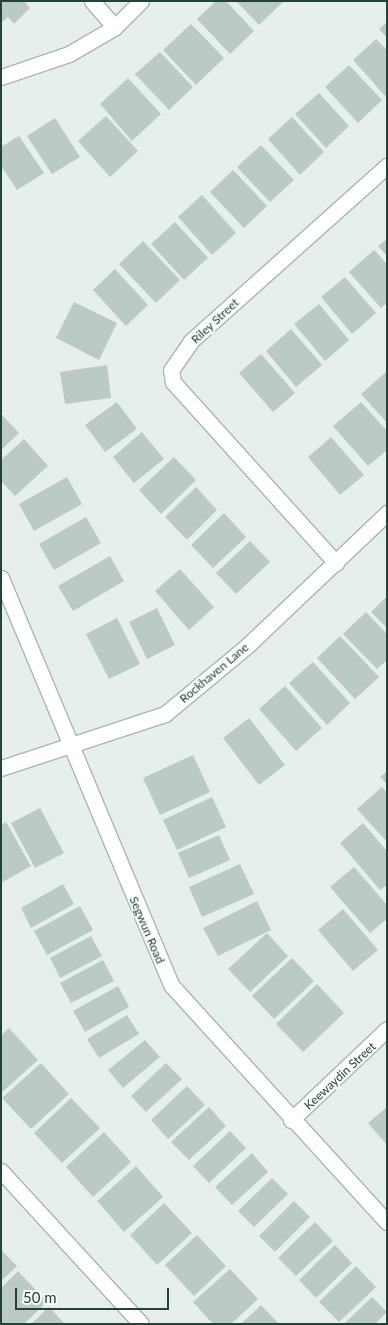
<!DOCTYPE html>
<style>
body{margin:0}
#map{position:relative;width:388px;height:1325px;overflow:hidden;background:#e6efeb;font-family:Lato,sans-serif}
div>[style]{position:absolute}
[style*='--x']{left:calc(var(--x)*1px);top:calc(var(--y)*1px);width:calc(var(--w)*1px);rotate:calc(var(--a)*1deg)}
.building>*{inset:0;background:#bbcac4}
.roads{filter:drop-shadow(1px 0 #a8b8b2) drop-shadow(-1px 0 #a8b8b2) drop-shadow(0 1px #a8b8b2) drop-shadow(0 -1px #a8b8b2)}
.minor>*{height:15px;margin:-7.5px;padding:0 7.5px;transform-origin:7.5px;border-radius:7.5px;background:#fff}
span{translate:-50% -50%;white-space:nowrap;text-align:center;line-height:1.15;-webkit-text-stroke:4px #f7fbf9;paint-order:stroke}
.street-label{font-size:12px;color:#24423a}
.frame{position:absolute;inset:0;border:2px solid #24423a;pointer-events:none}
.scale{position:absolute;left:15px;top:1288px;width:154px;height:22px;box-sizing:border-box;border:2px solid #24423a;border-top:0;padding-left:6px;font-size:15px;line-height:18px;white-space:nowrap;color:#24423a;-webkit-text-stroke:4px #f7fbf9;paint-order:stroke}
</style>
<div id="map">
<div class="building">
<div style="clip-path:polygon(1px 1px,24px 1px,30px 8px,14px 24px,8px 17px,1px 23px)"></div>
<div style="clip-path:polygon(216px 1px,226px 1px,254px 31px,230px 54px,197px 19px)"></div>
<div style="clip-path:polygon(236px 1px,284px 1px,259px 25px)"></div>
<div style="clip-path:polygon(387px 22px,387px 38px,379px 29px)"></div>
<div style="clip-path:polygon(191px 24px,224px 58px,196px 85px,163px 50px)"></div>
<div style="clip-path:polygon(376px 39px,387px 50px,387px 98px,353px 60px)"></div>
<div style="clip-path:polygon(160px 52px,193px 87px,169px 110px,135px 74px)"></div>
<div style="clip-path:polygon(349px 65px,382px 100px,358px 123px,325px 87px)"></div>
<div style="clip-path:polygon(128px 78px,161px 114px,132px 141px,100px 104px)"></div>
<div style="clip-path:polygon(319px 93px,349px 126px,326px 148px,295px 114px)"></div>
<div style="clip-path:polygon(106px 116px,138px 151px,110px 177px,78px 141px)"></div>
<div style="clip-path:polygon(292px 117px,324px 152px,300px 175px,268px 139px)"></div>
<div style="clip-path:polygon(55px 118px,80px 157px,52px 174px,27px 136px)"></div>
<div style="clip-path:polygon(19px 136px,44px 173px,17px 190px,1px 166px,1px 147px)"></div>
<div style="clip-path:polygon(261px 145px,294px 180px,270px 202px,237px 167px)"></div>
<div style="clip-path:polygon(233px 170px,267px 206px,244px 228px,210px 192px)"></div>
<div style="clip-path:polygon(202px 195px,236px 233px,212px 255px,178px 217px)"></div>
<div style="clip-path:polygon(175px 222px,208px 258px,184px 280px,151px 244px)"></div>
<div style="clip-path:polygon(387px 239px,387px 256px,378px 246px)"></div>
<div style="clip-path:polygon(143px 241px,180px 280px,156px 303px,119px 264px)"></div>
<div style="clip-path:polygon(374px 250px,387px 264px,387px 303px,381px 308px,349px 272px)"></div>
<div style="clip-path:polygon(115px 269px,148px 305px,126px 326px,93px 290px)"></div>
<div style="clip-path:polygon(345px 277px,376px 313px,352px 334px,321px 297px)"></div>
<div style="clip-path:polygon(74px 302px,117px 323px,99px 360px,56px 338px)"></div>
<div style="clip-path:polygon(319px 304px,349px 340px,325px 361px,294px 324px)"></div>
<div style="clip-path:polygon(291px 329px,322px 365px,296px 387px,266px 351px)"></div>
<div style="clip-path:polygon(261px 354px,295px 393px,273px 412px,239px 373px)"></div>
<div style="clip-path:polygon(107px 365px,111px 398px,65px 404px,60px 372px)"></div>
<div style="clip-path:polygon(387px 371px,387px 423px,361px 394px)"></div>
<div style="clip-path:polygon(117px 402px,137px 429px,105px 452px,85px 425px)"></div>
<div style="clip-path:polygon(361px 402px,387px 431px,387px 450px,368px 466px,333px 426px)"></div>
<div style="clip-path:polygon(1px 414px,19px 433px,1px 450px)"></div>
<div style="clip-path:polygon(142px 432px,164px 459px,134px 483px,113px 457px)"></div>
<div style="clip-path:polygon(331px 437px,364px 475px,340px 495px,308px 457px)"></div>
<div style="clip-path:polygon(24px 439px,48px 466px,15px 496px,1px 481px,1px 460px)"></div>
<div style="clip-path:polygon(174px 457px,196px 480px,161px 514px,139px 490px)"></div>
<div style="clip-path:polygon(67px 477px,82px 504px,34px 531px,19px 504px)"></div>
<div style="clip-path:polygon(196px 487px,217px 510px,187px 540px,165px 517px)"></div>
<div style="clip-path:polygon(224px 513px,246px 537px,213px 568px,191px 545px)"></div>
<div style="clip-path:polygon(86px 517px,101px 543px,54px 570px,39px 544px)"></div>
<div style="clip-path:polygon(250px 541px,270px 562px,236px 594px,216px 573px)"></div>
<div style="clip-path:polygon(110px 556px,124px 581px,73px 611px,58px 586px)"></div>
<div style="clip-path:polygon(180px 569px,214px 607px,189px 630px,155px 591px)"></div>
<div style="clip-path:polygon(387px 596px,387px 628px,371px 612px)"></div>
<div style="clip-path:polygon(157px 608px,175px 645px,147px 659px,129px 622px)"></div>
<div style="clip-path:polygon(366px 612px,387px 634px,387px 660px,377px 669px,343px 634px)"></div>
<div style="clip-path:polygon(117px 618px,140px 664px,109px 679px,86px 634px)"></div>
<div style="clip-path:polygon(340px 636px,379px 677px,355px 699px,317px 658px)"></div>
<div style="clip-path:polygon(313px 662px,350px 703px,327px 725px,289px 683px)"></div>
<div style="clip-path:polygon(285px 686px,322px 728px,296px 751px,259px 709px)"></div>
<div style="clip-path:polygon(249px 718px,285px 765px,259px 785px,223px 738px)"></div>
<div style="clip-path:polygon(193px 755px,210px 792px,160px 815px,143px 778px)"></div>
<div style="clip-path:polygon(387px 771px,387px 784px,380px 777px)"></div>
<div style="clip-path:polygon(382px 787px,387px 793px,387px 842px,357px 809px)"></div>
<div style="clip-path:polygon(212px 797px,226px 827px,177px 850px,163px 820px)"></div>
<div style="clip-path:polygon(40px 808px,64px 853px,35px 868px,11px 823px)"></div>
<div style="clip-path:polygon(6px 822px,31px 866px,1px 883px,1px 825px)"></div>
<div style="clip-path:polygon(363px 823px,387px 851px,387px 885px,380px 890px,340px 843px)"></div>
<div style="clip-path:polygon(219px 835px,230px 860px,189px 878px,178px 853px)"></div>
<div style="clip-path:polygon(240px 864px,254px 894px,202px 917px,189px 887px)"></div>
<div style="clip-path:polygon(354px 867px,387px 905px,387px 919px,370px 933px,330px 887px)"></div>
<div style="clip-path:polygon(63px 884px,74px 904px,31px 928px,21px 908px)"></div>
<div style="clip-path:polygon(257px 901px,271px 930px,218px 956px,203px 928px)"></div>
<div style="clip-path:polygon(80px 906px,93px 930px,47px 955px,34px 931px)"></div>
<div style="clip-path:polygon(343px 909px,378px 950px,353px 971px,318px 930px)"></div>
<div style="clip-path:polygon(267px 933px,288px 956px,250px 992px,228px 969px)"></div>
<div style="clip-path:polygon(91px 936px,102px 956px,60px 978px,50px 958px)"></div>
<div style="clip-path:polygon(292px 958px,314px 981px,274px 1019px,252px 996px)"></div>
<div style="clip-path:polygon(103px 960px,114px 981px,71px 1003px,60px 983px)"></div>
<div style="clip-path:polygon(317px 984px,344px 1013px,303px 1052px,276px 1024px)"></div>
<div style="clip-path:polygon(118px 986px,129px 1007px,85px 1032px,73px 1011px)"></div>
<div style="clip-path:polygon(127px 1015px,139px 1034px,99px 1058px,87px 1039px)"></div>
<div style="clip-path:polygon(9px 1028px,38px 1060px,1px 1093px,1px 1036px)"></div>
<div style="clip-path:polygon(145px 1040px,160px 1057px,123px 1088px,108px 1070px)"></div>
<div style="clip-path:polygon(41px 1063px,69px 1094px,31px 1129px,2px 1098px)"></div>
<div style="clip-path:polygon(166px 1063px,182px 1079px,146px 1112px,131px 1096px)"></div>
<div style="clip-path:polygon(187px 1086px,205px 1105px,168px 1139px,151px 1120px)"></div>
<div style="clip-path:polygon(71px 1098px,100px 1128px,62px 1163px,34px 1133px)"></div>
<div style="clip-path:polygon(209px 1107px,226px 1126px,189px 1160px,171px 1142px)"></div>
<div style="clip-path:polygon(387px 1107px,387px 1145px,368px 1123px)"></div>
<div style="clip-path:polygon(230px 1131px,246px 1148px,209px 1183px,193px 1166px)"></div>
<div style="clip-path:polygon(104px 1132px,131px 1162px,93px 1197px,66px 1167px)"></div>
<div style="clip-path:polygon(252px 1153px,268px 1172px,232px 1205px,215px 1187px)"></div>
<div style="clip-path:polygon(136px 1166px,163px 1197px,124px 1232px,97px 1201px)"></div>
<div style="clip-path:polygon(272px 1178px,288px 1194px,254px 1227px,238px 1211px)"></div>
<div style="clip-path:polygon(294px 1201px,310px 1217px,275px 1252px,259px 1236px)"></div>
<div style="clip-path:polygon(164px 1203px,192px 1233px,157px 1265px,130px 1235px)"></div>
<div style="clip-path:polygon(315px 1222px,333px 1241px,296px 1276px,278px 1258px)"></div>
<div style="clip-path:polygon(197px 1235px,226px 1266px,194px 1296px,165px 1265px)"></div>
<div style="clip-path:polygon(335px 1245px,352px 1263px,316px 1298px,299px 1280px)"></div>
<div style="clip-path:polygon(1px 1250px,17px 1266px,1px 1281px)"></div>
<div style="clip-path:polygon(356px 1266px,376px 1287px,339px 1322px,319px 1302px)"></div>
<div style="clip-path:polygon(230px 1269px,258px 1299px,231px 1324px,213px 1324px,193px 1302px)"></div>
<div style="clip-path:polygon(18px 1271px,47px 1302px,24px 1324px,1px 1324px,1px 1288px)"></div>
<div style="clip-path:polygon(372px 1297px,387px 1312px,375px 1324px,344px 1324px)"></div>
<div style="clip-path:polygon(261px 1305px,279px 1324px,241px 1324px)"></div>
<div style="clip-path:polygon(49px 1307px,65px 1324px,31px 1324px)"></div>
</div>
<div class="roads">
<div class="minor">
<div style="--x:92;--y:1;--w:35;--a:49"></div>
<div style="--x:1;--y:77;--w:72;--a:-18.7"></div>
<div style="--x:69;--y:54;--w:53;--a:-30.4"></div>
<div style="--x:115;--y:27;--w:37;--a:-45"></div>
<div style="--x:336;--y:563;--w:244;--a:-132"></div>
<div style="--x:173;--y:382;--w:12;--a:-99"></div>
<div style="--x:171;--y:370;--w:35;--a:-55"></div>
<div style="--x:191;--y:341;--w:263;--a:-41.8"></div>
<div style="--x:1;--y:578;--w:442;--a:67.3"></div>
<div style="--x:172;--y:986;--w:319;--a:47.7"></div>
<div style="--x:1;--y:768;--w:173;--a:-18.2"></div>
<div style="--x:165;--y:714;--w:108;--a:-39.7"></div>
<div style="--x:248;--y:645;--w:192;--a:-43.5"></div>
<div style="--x:291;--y:1120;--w:132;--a:-43.5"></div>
<div style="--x:1;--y:1171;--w:207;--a:47.5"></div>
</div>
</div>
<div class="street-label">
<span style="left:215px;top:321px;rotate:-43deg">Riley Street</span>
<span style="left:214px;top:673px;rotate:-40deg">Rockhaven Lane</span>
<span style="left:147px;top:930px;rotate:67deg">Segwun Road</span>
<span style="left:340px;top:1076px;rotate:-43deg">Keewaydin Street</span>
</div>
<div class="frame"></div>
<div class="scale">50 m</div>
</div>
